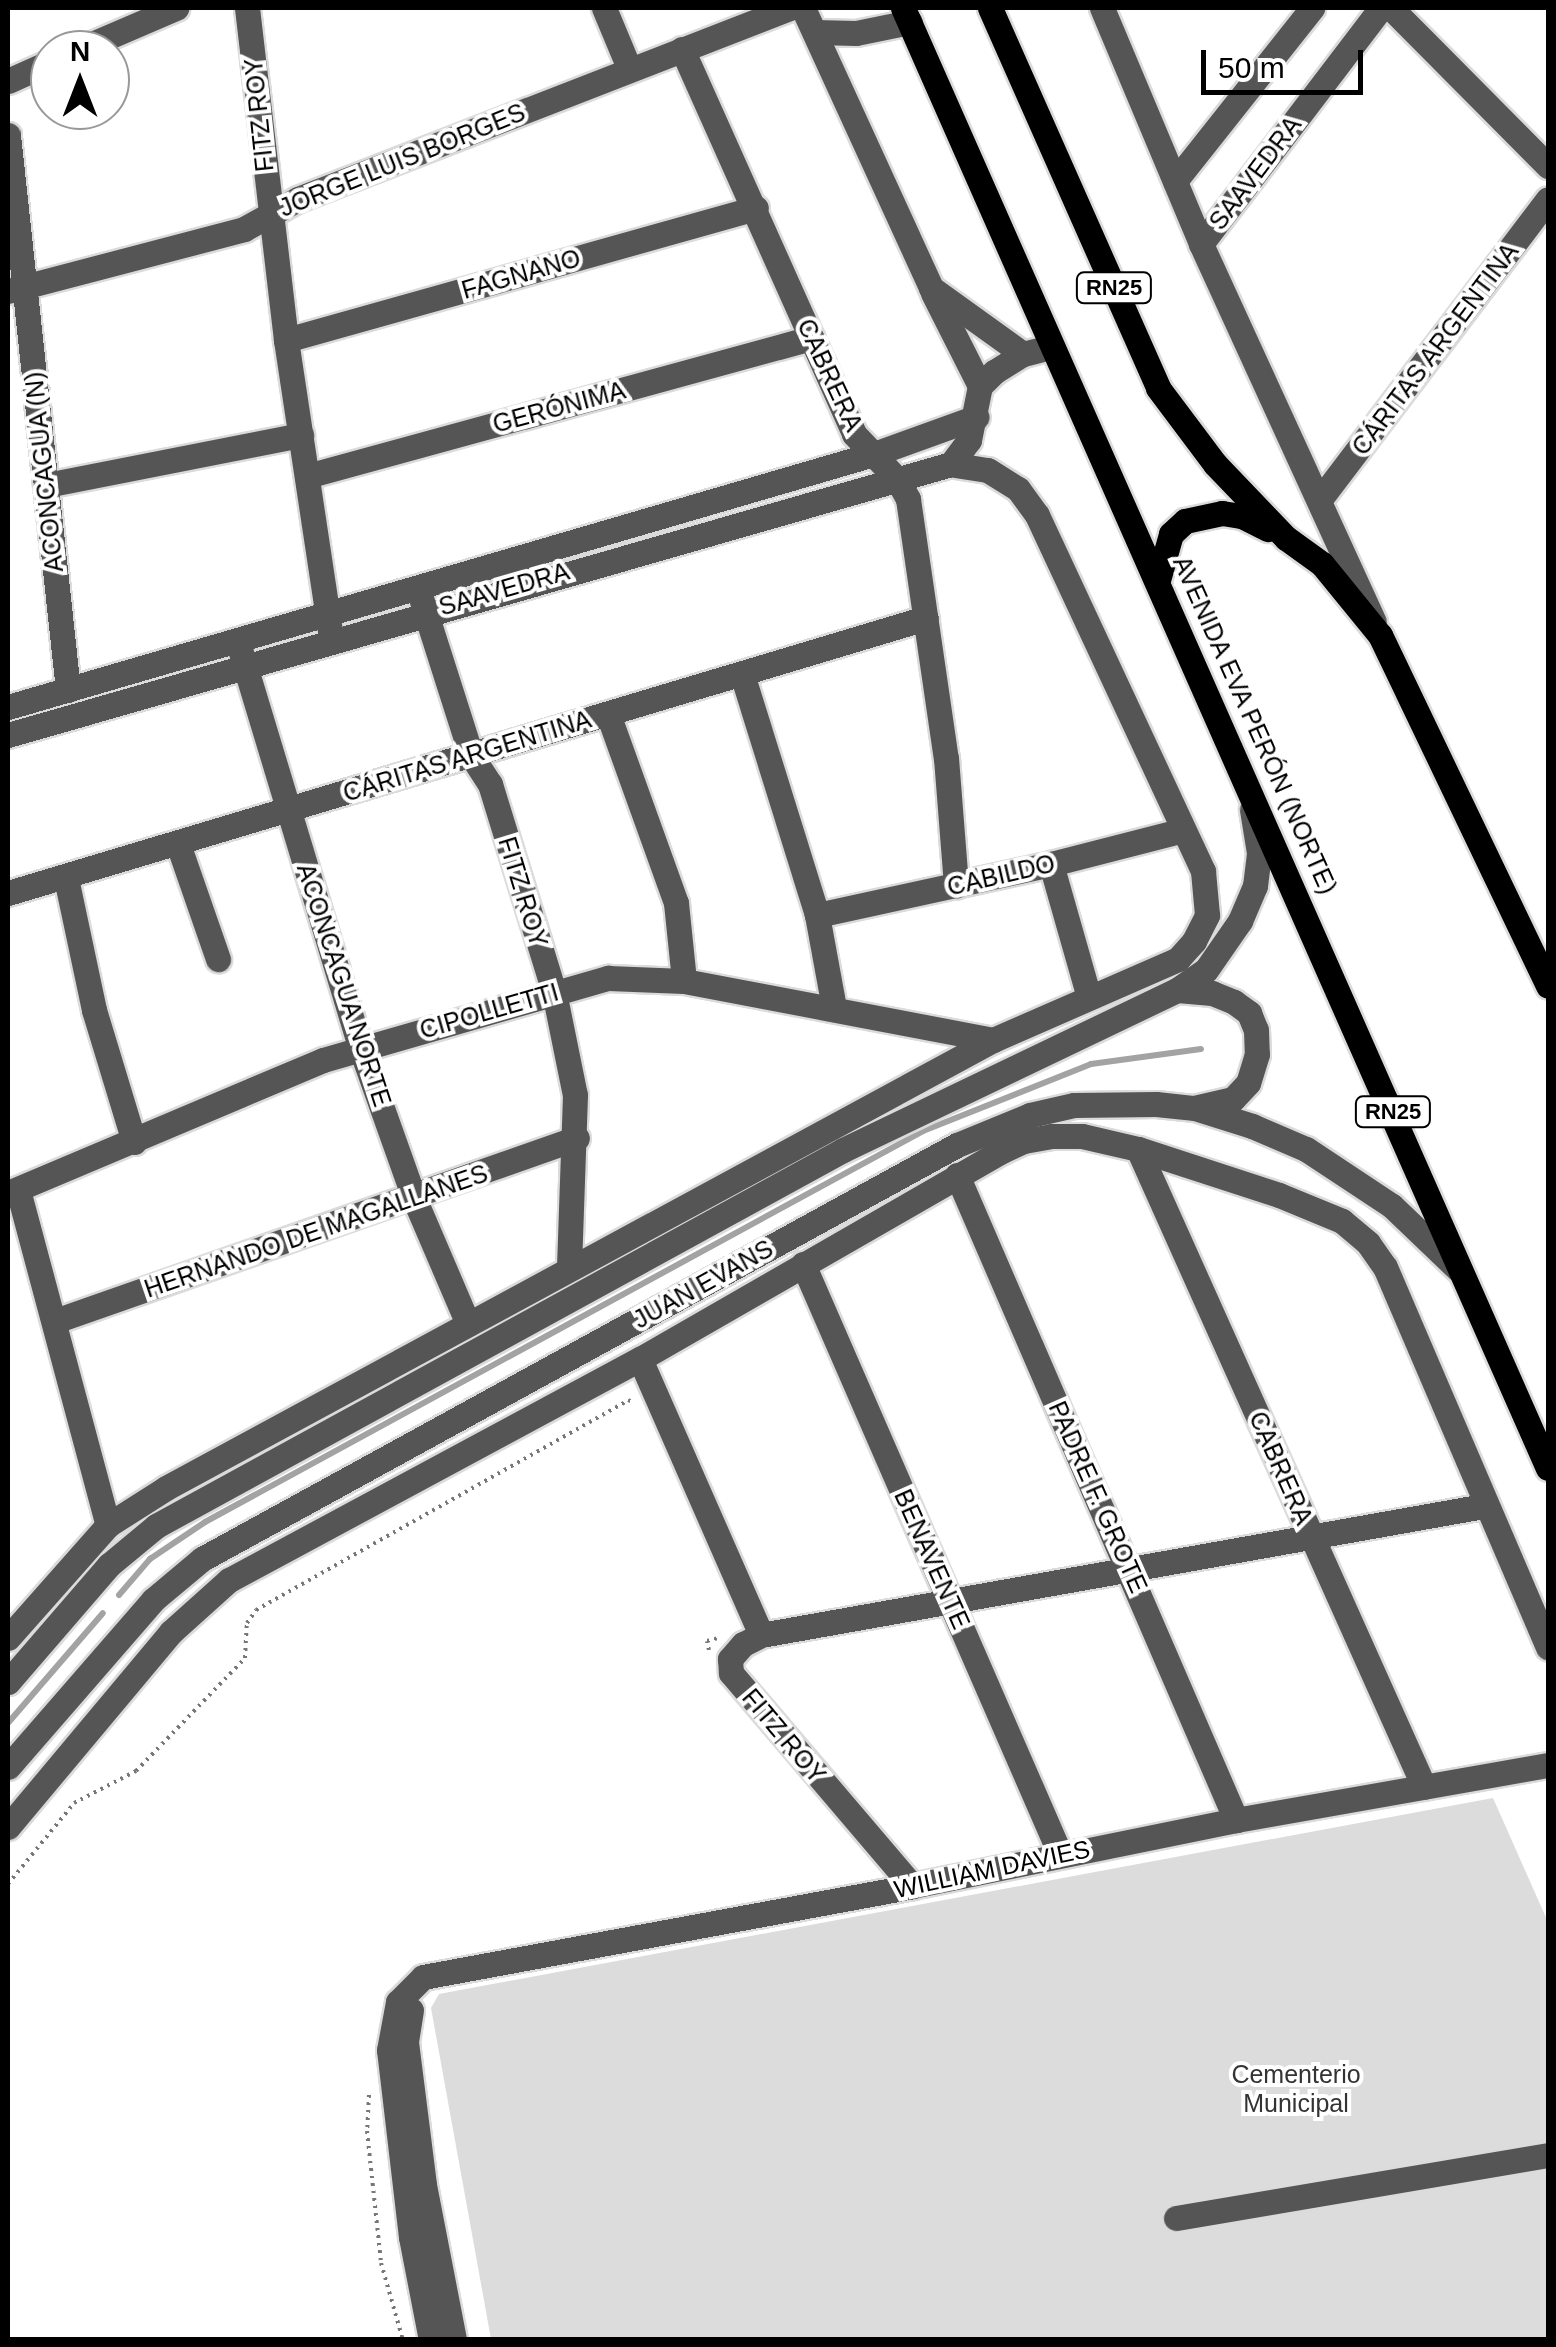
<!DOCTYPE html>
<meta charset="utf-8">
<style>
body{margin:0}
#map{position:relative;width:1556px;height:2347px;overflow:hidden;background:#fff;font-family:Helvetica,sans-serif}
div>[style]{position:absolute}
[style*='--x']{left:calc(var(--x)*1px);top:calc(var(--y)*1px);width:calc(var(--w)*1px);rotate:calc(var(--a)*1deg)}
.green>*{inset:0;background:#dcdcdc}
.stream>*{height:6px;margin:-3px;padding:0 3px;transform-origin:3px;border-radius:3px;background:#a3a3a3}
.path>*{height:4px;margin-top:-2px;transform-origin:0;background:repeating-linear-gradient(90deg,#777 0 2.5px,transparent 0 7.5px)}
.roads{filter:drop-shadow(2px 0 #dbdbdb) drop-shadow(-2px 0 #dbdbdb) drop-shadow(0 2px #dbdbdb) drop-shadow(0 -2px #dbdbdb)}
.minor>*{height:25px;margin:-12.5px;padding:0 12.5px;transform-origin:12.5px;border-radius:12.5px;background:#555}
.major>*{height:25px;margin:-12.5px;padding:0 12.5px;transform-origin:12.5px;border-radius:12.5px;background:#000}
span{translate:-50% -50%;white-space:nowrap;text-align:center;line-height:1.15;-webkit-text-stroke:8px #fff;paint-order:stroke}
.shield-label span{padding:2px 8px;background:#fff;border:2px solid;border-radius:8px;-webkit-text-stroke-width:0}
.shield-label{font-size:22px;color:#000;font-weight:700}
.street-label{font-size:25px;color:#000}
.park-label{font-size:25px;color:#333}
.frame{position:absolute;inset:0;border:10px solid #000;pointer-events:none}
.north{position:absolute;left:30px;top:30px;width:100px;height:100px;box-sizing:border-box;background:#fff;border:2px solid #999;border-radius:50%;rotate:0deg;font-size:28px;font-weight:700;line-height:40px;text-align:center;color:#000}
.north::after{content:'';display:block;margin:auto;width:35px;height:45px;background:#000;clip-path:polygon(50% 0,100% 100%,50% 72%,0 100%)}
.scale{position:absolute;left:1201px;top:50px;width:162px;height:45px;box-sizing:border-box;border:5px solid #000;border-top:0;padding-left:12px;font-size:30px;line-height:35px;white-space:nowrap;color:#000;-webkit-text-stroke:8px #fff;paint-order:stroke}
</style>
<div id="map">
<div class="green">
<div style="clip-path:polygon(1493px 1798px,1548px 1922px,1548px 2339px,491px 2339px,431px 2008px,439px 1994px)"></div>
</div>
<div class="stream">
<div style="--x:119;--y:1595;--w:48;--a:-49.3"></div>
<div style="--x:150;--y:1559;--w:66;--a:-33.9"></div>
<div style="--x:205;--y:1522;--w:818;--a:-28.57"></div>
<div style="--x:923;--y:1131;--w:181;--a:-21.7"></div>
<div style="--x:1091;--y:1064;--w:111;--a:-7.8"></div>
<div style="--x:8;--y:1723;--w:145;--a:-49.2"></div>
</div>
<div class="path">
<div style="--x:709;--y:1650;--w:9;--a:-103"></div>
<div style="--x:707;--y:1641;--w:11;--a:-15"></div>
<div style="--x:8;--y:1884;--w:104;--a:-50.8"></div>
<div style="--x:74;--y:1803;--w:70;--a:-27.3"></div>
<div style="--x:136;--y:1771;--w:157;--a:-46"></div>
<div style="--x:245;--y:1658;--w:35;--a:-87"></div>
<div style="--x:247;--y:1623;--w:16;--a:-55"></div>
<div style="--x:256;--y:1610;--w:427;--a:-29.4"></div>
<div style="--x:628;--y:1400;--w:5;--a:22"></div>
<div style="--x:369;--y:2095;--w:36;--a:93"></div>
<div style="--x:367;--y:2131;--w:133;--a:83.9"></div>
<div style="--x:381;--y:2263;--w:80;--a:74.1"></div>
</div>
<div class="roads">
<div class="minor">
<div style="--x:247;--y:8;--w:334;--a:83.3"></div>
<div style="--x:286;--y:340;--w:295;--a:81.4"></div>
<div style="--x:604;--y:8;--w:65;--a:67.4"></div>
<div style="--x:803;--y:8;--w:308;--a:65.4"></div>
<div style="--x:931;--y:288;--w:113;--a:35.7"></div>
<div style="--x:1102;--y:8;--w:256;--a:67.2"></div>
<div style="--x:1201;--y:244;--w:415;--a:65.4"></div>
<div style="--x:1391;--y:8;--w:223;--a:45.2"></div>
<div style="--x:815;--y:32;--w:41;--a:1.4"></div>
<div style="--x:856;--y:33;--w:55;--a:-11.5"></div>
<div style="--x:682;--y:49;--w:422;--a:65.9"></div>
<div style="--x:854;--y:434;--w:62;--a:46.3"></div>
<div style="--x:897;--y:479;--w:23;--a:61"></div>
<div style="--x:908;--y:499;--w:262;--a:81.7"></div>
<div style="--x:946;--y:758;--w:128;--a:85.5"></div>
<div style="--x:78;--y:50;--w:107;--a:-23.2"></div>
<div style="--x:8;--y:81;--w:46;--a:-24.3"></div>
<div style="--x:8;--y:135;--w:558;--a:83.83"></div>
<div style="--x:1175;--y:181;--w:221;--a:-51.6"></div>
<div style="--x:1201;--y:244;--w:297;--a:-52.7"></div>
<div style="--x:8;--y:291;--w:244;--a:-14.7"></div>
<div style="--x:244;--y:229;--w:62;--a:-29.1"></div>
<div style="--x:298;--y:199;--w:528;--a:-21.22"></div>
<div style="--x:933;--y:293;--w:104;--a:63.2"></div>
<div style="--x:286;--y:340;--w:488;--a:-15.7"></div>
<div style="--x:307;--y:476;--w:523;--a:-15.31"></div>
<div style="--x:46;--y:485;--w:260;--a:-11.1"></div>
<div style="--x:1321;--y:498;--w:375;--a:-52.8"></div>
<div style="--x:421;--y:598;--w:165;--a:72.3"></div>
<div style="--x:471;--y:755;--w:35;--a:57"></div>
<div style="--x:490;--y:784;--w:218;--a:72.9"></div>
<div style="--x:554;--y:992;--w:105;--a:78.5"></div>
<div style="--x:575;--y:1095;--w:173;--a:92"></div>
<div style="--x:240;--y:649;--w:418;--a:73.2"></div>
<div style="--x:361;--y:1049;--w:158;--a:70.4"></div>
<div style="--x:414;--y:1198;--w:137;--a:66.8"></div>
<div style="--x:742;--y:674;--w:252;--a:72.7"></div>
<div style="--x:817;--y:915;--w:95;--a:79.6"></div>
<div style="--x:8;--y:707;--w:902;--a:-16.29"></div>
<div style="--x:874;--y:454;--w:109;--a:-19.8"></div>
<div style="--x:608;--y:714;--w:201;--a:70.2"></div>
<div style="--x:676;--y:903;--w:78;--a:84.1"></div>
<div style="--x:8;--y:735;--w:981;--a:-16.03"></div>
<div style="--x:951;--y:464;--w:30;--a:-53"></div>
<div style="--x:969;--y:440;--w:55;--a:-78.5"></div>
<div style="--x:980;--y:386;--w:20;--a:-45"></div>
<div style="--x:994;--y:372;--w:34;--a:-32"></div>
<div style="--x:1023;--y:354;--w:30;--a:-14"></div>
<div style="--x:178;--y:844;--w:122;--a:70.8"></div>
<div style="--x:1051;--y:864;--w:138;--a:74.1"></div>
<div style="--x:66;--y:878;--w:135;--a:78"></div>
<div style="--x:94;--y:1010;--w:138;--a:73.1"></div>
<div style="--x:8;--y:893;--w:958;--a:-16.68"></div>
<div style="--x:817;--y:915;--w:239;--a:-12.3"></div>
<div style="--x:1051;--y:864;--w:136;--a:-14.4"></div>
<div style="--x:1177;--y:990;--w:35;--a:5"></div>
<div style="--x:1212;--y:993;--w:24;--a:22"></div>
<div style="--x:1234;--y:1002;--w:19;--a:36"></div>
<div style="--x:1249;--y:1013;--w:18;--a:68"></div>
<div style="--x:1256;--y:1030;--w:24;--a:88"></div>
<div style="--x:1257;--y:1054;--w:30;--a:107"></div>
<div style="--x:1248;--y:1083;--w:22;--a:133"></div>
<div style="--x:1233;--y:1099;--w:39;--a:167"></div>
<div style="--x:1138;--y:1149;--w:699;--a:65.85"></div>
<div style="--x:957;--y:1175;--w:703;--a:66.61"></div>
<div style="--x:18;--y:1190;--w:347;--a:75"></div>
<div style="--x:8;--y:1193;--w:342;--a:-22.9"></div>
<div style="--x:323;--y:1060;--w:297;--a:-16.1"></div>
<div style="--x:608;--y:978;--w:76;--a:2.3"></div>
<div style="--x:684;--y:981;--w:315;--a:10.8"></div>
<div style="--x:803;--y:1264;--w:644;--a:66.46"></div>
<div style="--x:55;--y:1321;--w:553;--a:-19.32"></div>
<div style="--x:640;--y:1359;--w:301;--a:66.3"></div>
<div style="--x:761;--y:1635;--w:20;--a:153"></div>
<div style="--x:743;--y:1644;--w:20;--a:131"></div>
<div style="--x:730;--y:1659;--w:14;--a:86"></div>
<div style="--x:731;--y:1673;--w:280;--a:49.6"></div>
<div style="--x:761;--y:1635;--w:734;--a:-10.12"></div>
<div style="--x:8;--y:1638;--w:151;--a:-48.5"></div>
<div style="--x:108;--y:1525;--w:69;--a:-32.5"></div>
<div style="--x:166;--y:1488;--w:941;--a:-28.45"></div>
<div style="--x:993;--y:1040;--w:202;--a:-23.6"></div>
<div style="--x:1178;--y:959;--w:24;--a:-48"></div>
<div style="--x:1194;--y:941;--w:29;--a:-63"></div>
<div style="--x:1207;--y:915;--w:44;--a:-95.2"></div>
<div style="--x:1203;--y:871;--w:393;--a:-115"></div>
<div style="--x:1037;--y:515;--w:32;--a:-126"></div>
<div style="--x:1018;--y:489;--w:36;--a:-148"></div>
<div style="--x:987;--y:470;--w:36;--a:-171"></div>
<div style="--x:8;--y:1682;--w:155;--a:-49.2"></div>
<div style="--x:109;--y:1565;--w:61;--a:-39.7"></div>
<div style="--x:156;--y:1526;--w:783;--a:-28.69"></div>
<div style="--x:843;--y:1150;--w:370;--a:-25.6"></div>
<div style="--x:1177;--y:990;--w:35;--a:-35"></div>
<div style="--x:1206;--y:970;--w:60;--a:-55.2"></div>
<div style="--x:1240;--y:921;--w:38;--a:-67"></div>
<div style="--x:1255;--y:886;--w:33;--a:-83"></div>
<div style="--x:1259;--y:853;--w:44;--a:-99.2"></div>
<div style="--x:8;--y:1767;--w:221;--a:-49"></div>
<div style="--x:153;--y:1600;--w:64;--a:-39.9"></div>
<div style="--x:202;--y:1559;--w:861;--a:-28.74"></div>
<div style="--x:957;--y:1145;--w:79;--a:-22.3"></div>
<div style="--x:1030;--y:1115;--w:45;--a:-12.8"></div>
<div style="--x:1074;--y:1105;--w:82;--a:-0.7"></div>
<div style="--x:1156;--y:1104;--w:39;--a:6"></div>
<div style="--x:1195;--y:1108;--w:60;--a:17.5"></div>
<div style="--x:1252;--y:1126;--w:59;--a:23.1"></div>
<div style="--x:1306;--y:1149;--w:103;--a:33.5"></div>
<div style="--x:1392;--y:1206;--w:91;--a:43.7"></div>
<div style="--x:8;--y:1827;--w:254;--a:-50.1"></div>
<div style="--x:171;--y:1632;--w:78;--a:-41.9"></div>
<div style="--x:229;--y:1580;--w:467;--a:-28.3"></div>
<div style="--x:640;--y:1359;--w:415;--a:-29.9"></div>
<div style="--x:1000;--y:1152;--w:26;--a:-25"></div>
<div style="--x:1024;--y:1141;--w:27;--a:-10"></div>
<div style="--x:1051;--y:1136;--w:31;--a:0"></div>
<div style="--x:1082;--y:1136;--w:57;--a:13.1"></div>
<div style="--x:1138;--y:1149;--w:148;--a:18.1"></div>
<div style="--x:1279;--y:1195;--w:68;--a:22.4"></div>
<div style="--x:1342;--y:1221;--w:34;--a:40"></div>
<div style="--x:1368;--y:1243;--w:29;--a:55"></div>
<div style="--x:1385;--y:1267;--w:414;--a:66.8"></div>
<div style="--x:411;--y:2010;--w:32;--a:99"></div>
<div style="--x:406;--y:2042;--w:144;--a:82.8"></div>
<div style="--x:424;--y:2185;--w:158;--a:79"></div>
<div style="--x:1176;--y:2218;--w:377;--a:-9.6"></div>
<div style="--x:431;--y:2340;--w:105;--a:-101"></div>
<div style="--x:411;--y:2237;--w:188;--a:-96.7"></div>
<div style="--x:389;--y:2050;--w:49;--a:-79.4"></div>
<div style="--x:398;--y:2002;--w:35;--a:-45"></div>
<div style="--x:423;--y:1977;--w:497;--a:-10.5"></div>
<div style="--x:912;--y:1886;--w:331;--a:-11.5"></div>
<div style="--x:1236;--y:1820;--w:317;--a:-10"></div>
</div>
<div class="major">
<div style="--x:903;--y:8;--w:1596;--a:66.17"></div>
<div style="--x:990;--y:8;--w:415;--a:66.1"></div>
<div style="--x:1158;--y:388;--w:95;--a:53.1"></div>
<div style="--x:1215;--y:464;--w:103;--a:46.2"></div>
<div style="--x:1286;--y:538;--w:44;--a:35.8"></div>
<div style="--x:1322;--y:564;--w:92;--a:50.8"></div>
<div style="--x:1380;--y:635;--w:389;--a:64.4"></div>
<div style="--x:1158;--y:580;--w:48;--a:-74.2"></div>
<div style="--x:1171;--y:534;--w:19;--a:-43"></div>
<div style="--x:1185;--y:521;--w:38;--a:-12"></div>
<div style="--x:1222;--y:513;--w:20;--a:9"></div>
<div style="--x:1242;--y:516;--w:29;--a:27"></div>
</div>
</div>
<div class="shield-label">
<span style="left:1114px;top:288px">RN25</span>
<span style="left:1393px;top:1112px">RN25</span>
</div>
<div class="street-label">
<span style="left:259px;top:115px;rotate:-96deg">FITZ ROY</span>
<span style="left:402px;top:160px;rotate:-22deg">JORGE LUIS BORGES</span>
<span style="left:1255px;top:173px;rotate:-53deg">SAAVEDRA</span>
<span style="left:521px;top:274px;rotate:-16deg">FAGNANO</span>
<span style="left:1435px;top:349px;rotate:-53deg">CÁRITAS ARGENTINA</span>
<span style="left:830px;top:375px;rotate:65deg">CABRERA</span>
<span style="left:559px;top:407px;rotate:-15deg">GERÓNIMA</span>
<span style="left:44px;top:472px;rotate:-96deg">ACONCAGUA (N)</span>
<span style="left:504px;top:589px;rotate:-16deg">SAAVEDRA</span>
<span style="left:1255px;top:725px;rotate:66deg">AVENIDA EVA PERÓN (NORTE)</span>
<span style="left:467px;top:756px;rotate:-17deg">CÁRITAS ARGENTINA</span>
<span style="left:1001px;top:875px;rotate:-13deg">CABILDO</span>
<span style="left:523px;top:892px;rotate:73deg">FITZ ROY</span>
<span style="left:344px;top:985px;rotate:72deg">ACONCAGUA NORTE</span>
<span style="left:489px;top:1011px;rotate:-16deg">CIPOLLETTI</span>
<span style="left:316px;top:1231px;rotate:-19deg">HERNANDO DE MAGALLANES</span>
<span style="left:703px;top:1284px;rotate:-29deg">JUAN EVANS</span>
<span style="left:1281px;top:1468px;rotate:66deg">CABRERA</span>
<span style="left:1098px;top:1497px;rotate:66deg">PADRE F. GROTE</span>
<span style="left:932px;top:1559px;rotate:66deg">BENAVENTE</span>
<span style="left:784px;top:1736px;rotate:50deg">FITZ ROY</span>
<span style="left:992px;top:1869px;rotate:-12deg">WILLIAM DAVIES</span>
</div>
<div class="park-label">
<span style="left:1296px;top:2089px">Cementerio<br>Municipal</span>
</div>
<div class="frame"></div>
<div class="north">N</div>
<div class="scale">50 m</div>
</div>
